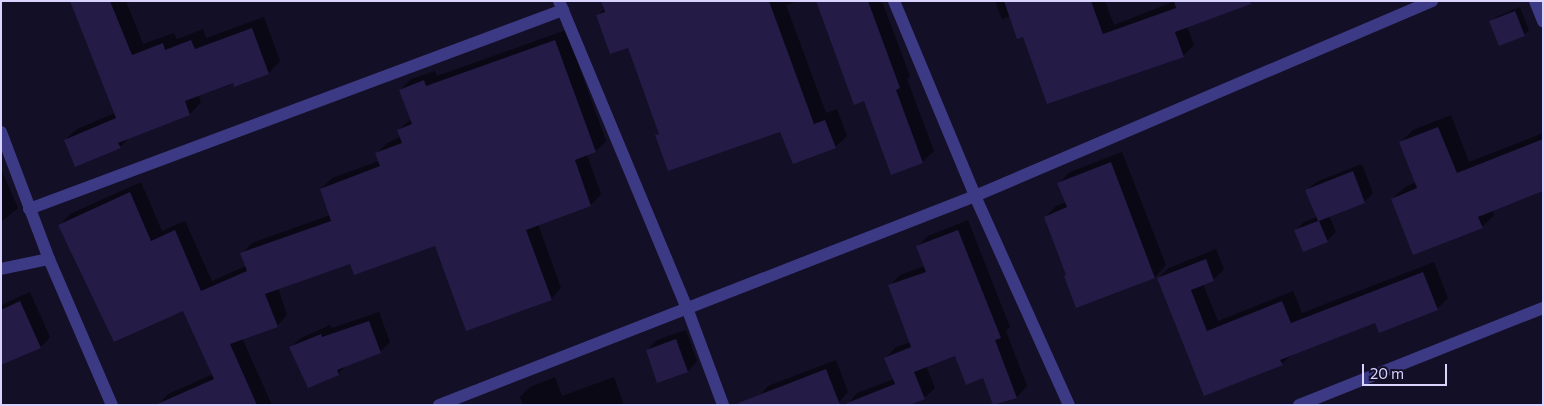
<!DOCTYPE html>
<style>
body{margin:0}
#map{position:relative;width:1544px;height:406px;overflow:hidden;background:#130f26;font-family:Commissioner,sans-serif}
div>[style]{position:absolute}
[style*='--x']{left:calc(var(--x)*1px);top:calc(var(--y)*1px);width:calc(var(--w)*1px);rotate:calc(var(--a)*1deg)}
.shadow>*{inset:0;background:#0007}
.building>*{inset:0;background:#241b47}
.minor>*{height:12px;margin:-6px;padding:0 6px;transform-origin:6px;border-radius:6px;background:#3d3a85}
span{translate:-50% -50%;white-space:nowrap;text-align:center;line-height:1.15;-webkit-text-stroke:4px #130f26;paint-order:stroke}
.frame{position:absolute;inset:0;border:2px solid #d9d4ff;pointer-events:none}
.scale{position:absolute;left:1362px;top:364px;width:85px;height:22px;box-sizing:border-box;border:2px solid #d9d4ff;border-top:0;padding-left:6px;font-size:15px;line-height:18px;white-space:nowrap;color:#d9d4ff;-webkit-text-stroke:4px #130f26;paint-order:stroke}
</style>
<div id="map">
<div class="shadow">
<div style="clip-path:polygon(71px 1px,126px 1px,143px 44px,174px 33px,177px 39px,203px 29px,206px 38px,264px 17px,280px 61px,269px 73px,235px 85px,234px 81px,198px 94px,201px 102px,190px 114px,129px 138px,120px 147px,65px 140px,77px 129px,115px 113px)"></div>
<div style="clip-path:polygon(603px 1px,798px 1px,786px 5px,826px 113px,837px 109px,847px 136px,835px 147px,781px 130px,657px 135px,660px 132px,629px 46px,597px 16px,605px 8px)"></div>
<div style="clip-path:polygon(818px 1px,882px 1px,910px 76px,907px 79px,934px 151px,922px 162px,865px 99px)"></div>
<div style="clip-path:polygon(995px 1px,1105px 1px,1114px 25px,1175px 1px,1254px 1px,1187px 26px,1194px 45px,1183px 56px,1023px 36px,1010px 16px,1002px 19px)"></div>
<div style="clip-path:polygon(1520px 7px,1529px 30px,1524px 35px,1491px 22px,1496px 17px)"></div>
<div style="clip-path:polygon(566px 30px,606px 141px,596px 151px,587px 155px,601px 194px,591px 205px,538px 224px,561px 288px,551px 299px,436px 244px,351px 262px,278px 288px,287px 315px,277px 326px,242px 338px,272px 405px,158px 405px,168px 394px,213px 374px,184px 310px,60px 225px,70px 214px,141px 182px,162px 231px,185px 221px,212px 281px,246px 266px,242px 254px,252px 243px,330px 215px,321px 189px,332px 178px,379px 161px,377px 153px,387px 143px,401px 137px,399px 130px,411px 119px,400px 90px,411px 79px,435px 71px,437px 76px)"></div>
<div style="clip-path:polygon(1451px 115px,1469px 162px,1543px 133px,1543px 190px,1492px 210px,1494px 215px,1482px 227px,1392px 199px,1405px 187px,1416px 182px,1401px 142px,1413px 130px)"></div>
<div style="clip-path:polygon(1122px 152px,1166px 265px,1155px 277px,1077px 307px,1067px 274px,1045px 217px,1056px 206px,1066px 202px,1059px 183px,1070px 172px)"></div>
<div style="clip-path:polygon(1362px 164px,1373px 193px,1364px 202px,1329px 216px,1336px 232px,1327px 241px,1296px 230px,1304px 222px,1317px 217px,1307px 190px,1316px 182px)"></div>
<div style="clip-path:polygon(1px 169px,18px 208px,1px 222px)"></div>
<div style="clip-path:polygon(968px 220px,1010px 327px,1006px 331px,1027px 386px,1017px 397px,994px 405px,984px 376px,956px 354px,926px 366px,935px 388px,924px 398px,847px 405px,857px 393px,894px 379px,886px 358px,896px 347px,911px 342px,889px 286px,900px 275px,925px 266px,918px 246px,928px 236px)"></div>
<div style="clip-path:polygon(1216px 249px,1224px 269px,1213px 280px,1203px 284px,1218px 321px,1293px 291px,1302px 313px,1434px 262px,1448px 298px,1437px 309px,1376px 321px,1292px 354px,1282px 364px,1205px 394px,1158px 278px,1169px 268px)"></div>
<div style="clip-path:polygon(30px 292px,50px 337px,41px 347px,1px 364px,1px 305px)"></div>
<div style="clip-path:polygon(379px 312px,390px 342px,380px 352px,348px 364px,338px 374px,291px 347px,301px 338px,330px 325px,332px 328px)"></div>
<div style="clip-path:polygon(686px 330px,697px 361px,688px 371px,658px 381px,647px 350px,657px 340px)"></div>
<div style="clip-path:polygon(836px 360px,848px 392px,839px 402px,830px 405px,759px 396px,768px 386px)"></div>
<div style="clip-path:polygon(555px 377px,562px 396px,614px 377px,624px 405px,523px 405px,520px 397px,530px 387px)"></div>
</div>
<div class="building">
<div style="clip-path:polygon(70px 1px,110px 1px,132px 55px,163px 43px,165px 50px,191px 40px,195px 49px,252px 28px,269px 74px,234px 87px,233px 83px,185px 101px,190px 115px,118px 143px,121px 148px,75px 167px,64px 140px,116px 118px)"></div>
<div style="clip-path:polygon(601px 1px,769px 1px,814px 124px,825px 120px,836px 148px,793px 164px,780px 132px,668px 171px,655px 135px,659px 134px,628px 48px,610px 54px,596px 15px,605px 12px)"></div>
<div style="clip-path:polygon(816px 1px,868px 1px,900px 88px,896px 90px,923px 163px,891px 175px,864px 101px,854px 105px)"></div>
<div style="clip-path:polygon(1004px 1px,1091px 1px,1103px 34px,1176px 8px,1174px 1px,1250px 1px,1251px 4px,1175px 32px,1184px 57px,1047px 104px,1023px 37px,1017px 39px)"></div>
<div style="clip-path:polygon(1515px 11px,1525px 36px,1499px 46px,1489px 21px)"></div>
<div style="clip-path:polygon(555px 40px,596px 152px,575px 160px,591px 206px,526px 230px,552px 300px,466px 331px,435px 246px,354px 275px,350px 264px,265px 294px,278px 327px,230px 344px,257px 405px,155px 405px,214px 379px,183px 311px,114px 342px,58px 225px,130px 192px,151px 241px,175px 230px,201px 291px,247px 271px,240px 253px,331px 221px,320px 189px,380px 166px,375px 153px,402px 143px,397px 130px,412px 124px,399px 90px,424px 80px,426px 86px)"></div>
<div style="clip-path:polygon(1438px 127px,1457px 173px,1543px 139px,1543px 191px,1478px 217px,1483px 228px,1413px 255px,1391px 199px,1417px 188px,1399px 142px)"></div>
<div style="clip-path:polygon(1111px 162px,1155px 278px,1076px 308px,1064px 276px,1066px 275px,1044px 217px,1067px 207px,1057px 183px)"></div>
<div style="clip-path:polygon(1353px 171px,1365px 203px,1319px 221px,1328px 242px,1303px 252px,1294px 230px,1318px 221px,1305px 190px)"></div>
<div style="clip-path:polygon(958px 230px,1001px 338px,995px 340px,1017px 398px,993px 405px,983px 378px,966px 385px,955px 356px,914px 372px,925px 399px,910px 405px,847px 405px,847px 403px,895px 384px,884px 358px,911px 347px,888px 285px,926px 272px,916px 246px)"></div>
<div style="clip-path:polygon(1206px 259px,1214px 281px,1191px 290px,1207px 331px,1282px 301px,1291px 323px,1423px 272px,1438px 310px,1379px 333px,1375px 323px,1280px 360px,1283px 365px,1204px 396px,1157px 278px)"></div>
<div style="clip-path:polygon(20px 301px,41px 348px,1px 365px,1px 310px)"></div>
<div style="clip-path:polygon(369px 321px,381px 353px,337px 370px,339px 375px,308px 388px,289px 347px,321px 334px,322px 337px)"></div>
<div style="clip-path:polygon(676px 339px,688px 372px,657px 383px,646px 350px)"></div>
<div style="clip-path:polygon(826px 369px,840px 405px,738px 405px,738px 403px)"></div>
</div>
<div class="minor">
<div style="--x:559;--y:1;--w:333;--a:67.4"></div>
<div style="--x:687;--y:308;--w:103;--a:69.6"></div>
<div style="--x:894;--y:1;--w:211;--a:67.4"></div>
<div style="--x:975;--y:196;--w:229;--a:65.8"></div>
<div style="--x:1535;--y:1;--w:22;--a:68"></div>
<div style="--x:1;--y:132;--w:136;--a:69.3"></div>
<div style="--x:49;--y:259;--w:159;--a:66.7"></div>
<div style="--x:29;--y:209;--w:570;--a:-20.44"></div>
<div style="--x:1;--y:269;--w:49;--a:-11.8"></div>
<div style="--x:439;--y:405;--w:575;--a:-21.3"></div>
<div style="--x:975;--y:196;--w:497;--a:-23.1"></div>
<div style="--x:1299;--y:405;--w:263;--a:-21.7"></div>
</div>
<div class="frame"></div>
<div class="scale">20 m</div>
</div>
